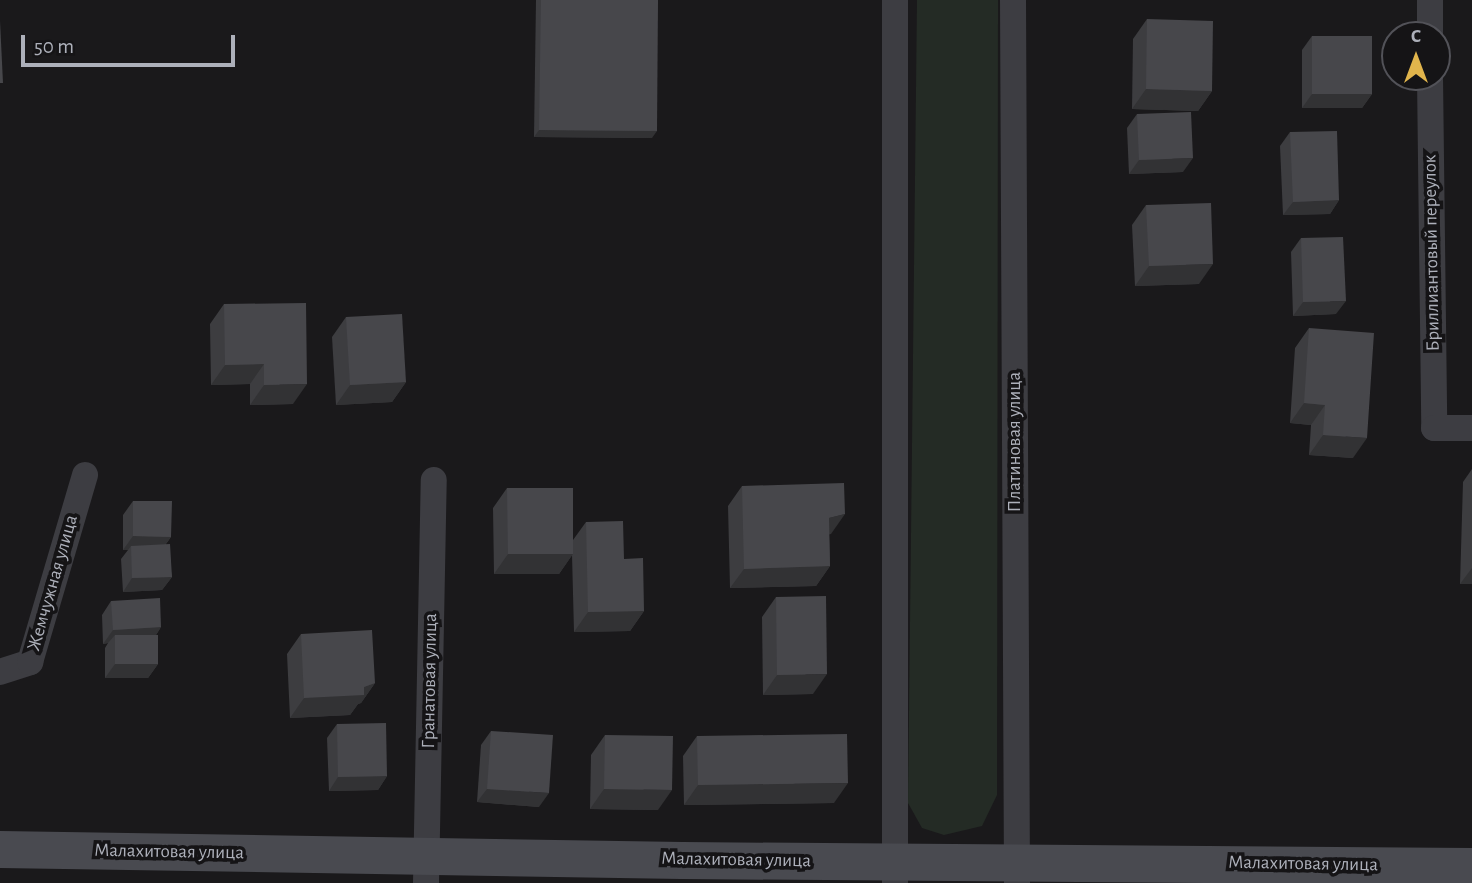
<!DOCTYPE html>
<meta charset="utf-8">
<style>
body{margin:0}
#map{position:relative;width:1472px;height:883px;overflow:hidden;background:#1a191b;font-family:"Alegreya Sans",sans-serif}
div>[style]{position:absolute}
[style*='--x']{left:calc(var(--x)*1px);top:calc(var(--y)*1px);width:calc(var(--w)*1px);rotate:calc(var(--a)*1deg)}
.green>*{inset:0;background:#242b25}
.street>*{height:26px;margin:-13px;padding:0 13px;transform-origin:13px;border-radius:13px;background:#3d3d42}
.secondary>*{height:37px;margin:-18.5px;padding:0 18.5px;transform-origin:18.5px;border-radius:18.5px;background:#494a50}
.wall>*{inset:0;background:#3d3d40}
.shaded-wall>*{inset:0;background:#323234}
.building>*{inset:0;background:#47474b}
span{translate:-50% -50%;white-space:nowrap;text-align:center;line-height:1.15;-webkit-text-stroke:7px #151416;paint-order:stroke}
.street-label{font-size:19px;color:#adb0ba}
.north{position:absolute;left:1381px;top:21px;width:70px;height:70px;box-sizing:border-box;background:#151416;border:2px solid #525258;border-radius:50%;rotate:0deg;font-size:19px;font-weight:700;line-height:28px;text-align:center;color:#adb0ba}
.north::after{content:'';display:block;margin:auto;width:24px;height:32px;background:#e1b54c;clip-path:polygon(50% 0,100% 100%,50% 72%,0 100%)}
.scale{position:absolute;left:21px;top:35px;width:214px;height:32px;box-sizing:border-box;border:4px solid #adb0ba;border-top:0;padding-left:9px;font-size:21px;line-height:24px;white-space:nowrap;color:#adb0ba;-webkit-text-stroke:5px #151416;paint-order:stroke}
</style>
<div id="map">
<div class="green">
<div style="clip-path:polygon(917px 0,998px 0,997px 795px,982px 826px,944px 835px,922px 828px,908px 803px)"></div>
</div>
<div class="street">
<div style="--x:1013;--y:0;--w:883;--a:89.74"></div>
<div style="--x:1430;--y:0;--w:35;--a:90"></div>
<div style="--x:1430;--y:77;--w:351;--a:89.3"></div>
<div style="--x:1434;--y:428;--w:38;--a:0"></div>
<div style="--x:0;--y:672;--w:32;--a:-18"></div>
<div style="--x:30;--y:662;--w:195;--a:-73.6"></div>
<div style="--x:426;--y:883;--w:403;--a:-88.9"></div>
<div style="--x:895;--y:883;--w:883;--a:-90"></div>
</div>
<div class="secondary">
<div style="--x:0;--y:849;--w:682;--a:0.92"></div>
<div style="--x:682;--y:860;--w:790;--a:0.44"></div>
</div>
<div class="wall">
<div style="clip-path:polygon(536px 0,658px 0,652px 138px,534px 137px)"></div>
<div style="clip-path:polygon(1147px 19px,1212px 91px,1198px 111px,1132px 109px,1133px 39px)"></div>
<div style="clip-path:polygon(1312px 36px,1372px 94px,1362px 108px,1302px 108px,1302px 50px)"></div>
<div style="clip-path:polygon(1137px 114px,1183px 172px,1129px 174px,1127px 128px)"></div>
<div style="clip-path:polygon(1290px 132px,1339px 200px,1330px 214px,1283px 215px,1280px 146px)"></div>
<div style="clip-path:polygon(1146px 205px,1199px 284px,1135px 286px,1132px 225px)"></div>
<div style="clip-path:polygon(1301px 238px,1336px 314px,1293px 316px,1291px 252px)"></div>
<div style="clip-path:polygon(224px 304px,293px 404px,250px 405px,250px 384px,211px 385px,210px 324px)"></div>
<div style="clip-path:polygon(346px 317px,406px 382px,392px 402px,336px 405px,332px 337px)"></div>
<div style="clip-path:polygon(1309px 328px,1353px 458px,1309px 455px,1311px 425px,1290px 423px,1295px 348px)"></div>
<div style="clip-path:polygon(1472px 469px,1472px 584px,1460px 584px,1463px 482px)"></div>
<div style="clip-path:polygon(742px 486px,831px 534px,829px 534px,830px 566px,816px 586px,730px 588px,728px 506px)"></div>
<div style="clip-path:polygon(507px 488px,573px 540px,586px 522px,624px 559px,644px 611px,630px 631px,574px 632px,572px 555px,559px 574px,494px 574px,493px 508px)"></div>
<div style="clip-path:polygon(133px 501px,171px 537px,166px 544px,172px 577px,162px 590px,123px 592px,121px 559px,128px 550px,123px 550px,123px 515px)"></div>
<div style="clip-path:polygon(776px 597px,813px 694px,763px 695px,762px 617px)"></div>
<div style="clip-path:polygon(111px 601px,161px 627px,156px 635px,158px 664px,148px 678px,105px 678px,105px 648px,108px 643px,103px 644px,102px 615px)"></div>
<div style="clip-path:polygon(301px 634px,375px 683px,361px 703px,358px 704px,350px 715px,290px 718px,287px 654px)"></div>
<div style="clip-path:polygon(337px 724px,387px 776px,378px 790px,329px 791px,327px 738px)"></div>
<div style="clip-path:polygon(491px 731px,539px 807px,477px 802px,481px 745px)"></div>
<div style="clip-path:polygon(605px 735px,658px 810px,590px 809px,591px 755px)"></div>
<div style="clip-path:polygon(697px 736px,834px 803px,684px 805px,683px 756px)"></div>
</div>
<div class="shaded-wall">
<div style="clip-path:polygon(1146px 89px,1212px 91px,1198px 111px,1132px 109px)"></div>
<div style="clip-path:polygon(1312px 94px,1372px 94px,1362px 108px,1302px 108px)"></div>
<div style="clip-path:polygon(539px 130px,657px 131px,652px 138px,534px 137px)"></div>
<div style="clip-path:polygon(1193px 158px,1183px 172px,1129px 174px,1139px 160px)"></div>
<div style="clip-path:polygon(1339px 200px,1330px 214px,1283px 215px,1293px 202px)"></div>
<div style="clip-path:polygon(1213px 264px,1199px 284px,1135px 286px,1149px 266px)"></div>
<div style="clip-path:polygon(1346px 301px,1336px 314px,1293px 316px,1303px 302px)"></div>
<div style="clip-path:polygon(264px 364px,250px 384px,211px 385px,225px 365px)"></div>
<div style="clip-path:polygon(406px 382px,392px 402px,336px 405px,350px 385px)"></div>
<div style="clip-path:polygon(307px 384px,293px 404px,250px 405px,264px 385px)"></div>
<div style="clip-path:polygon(1304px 403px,1325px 405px,1311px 425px,1290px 423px)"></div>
<div style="clip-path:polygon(1323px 435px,1367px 438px,1353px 458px,1309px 455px)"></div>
<div style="clip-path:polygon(845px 514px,831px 534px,815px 538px,829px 518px)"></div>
<div style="clip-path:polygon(133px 536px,171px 537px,161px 550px,131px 546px,128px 550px,123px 550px)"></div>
<div style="clip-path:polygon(508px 554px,573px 554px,559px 574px,494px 574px)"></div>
<div style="clip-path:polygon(830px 566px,816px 586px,730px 588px,744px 569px)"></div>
<div style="clip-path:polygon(1472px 568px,1472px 584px,1460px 584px)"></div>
<div style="clip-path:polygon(172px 577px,162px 590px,123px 592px,132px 578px)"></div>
<div style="clip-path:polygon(644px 611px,630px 631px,574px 632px,588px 612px)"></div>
<div style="clip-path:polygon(161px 627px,152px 641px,115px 635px,108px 643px,103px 644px,113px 630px)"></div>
<div style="clip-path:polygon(115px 664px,158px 664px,148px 678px,105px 678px)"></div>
<div style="clip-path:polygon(827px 674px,813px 694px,763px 695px,777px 675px)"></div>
<div style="clip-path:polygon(375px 683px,361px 703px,358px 704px,350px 715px,290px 718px,304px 698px,364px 687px)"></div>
<div style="clip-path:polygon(387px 776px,378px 790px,329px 791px,338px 777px)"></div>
<div style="clip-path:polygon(848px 783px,834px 803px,684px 805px,698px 785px)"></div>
<div style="clip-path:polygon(487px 789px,549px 793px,539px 807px,477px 802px)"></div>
<div style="clip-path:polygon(604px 789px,672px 790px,658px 810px,590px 809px)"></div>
</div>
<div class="building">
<div style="clip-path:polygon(541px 0,658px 0,657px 131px,539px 130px)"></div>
<div style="clip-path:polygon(1147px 19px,1213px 21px,1212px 91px,1146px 89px)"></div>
<div style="clip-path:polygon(0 21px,3px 83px,0 83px)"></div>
<div style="clip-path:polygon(1312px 36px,1372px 36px,1372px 94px,1312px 94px)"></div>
<div style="clip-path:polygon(1191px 112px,1193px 158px,1139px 160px,1137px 114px)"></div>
<div style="clip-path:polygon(1337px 131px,1339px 200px,1293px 202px,1290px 132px)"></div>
<div style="clip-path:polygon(1211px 203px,1213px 264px,1149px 266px,1146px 205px)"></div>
<div style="clip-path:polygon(1343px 237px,1346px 301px,1303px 302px,1301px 238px)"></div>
<div style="clip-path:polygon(306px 303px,307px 384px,264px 385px,264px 364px,225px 365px,224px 304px)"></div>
<div style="clip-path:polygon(402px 314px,406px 382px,350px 385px,346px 317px)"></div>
<div style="clip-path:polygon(1309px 328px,1374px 333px,1367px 438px,1323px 435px,1325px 405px,1304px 403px)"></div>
<div style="clip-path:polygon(844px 483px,845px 514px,829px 518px,830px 566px,744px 569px,742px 486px)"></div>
<div style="clip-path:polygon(507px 488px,573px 488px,573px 554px,508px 554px)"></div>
<div style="clip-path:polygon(133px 501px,172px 501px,171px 537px,133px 536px)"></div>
<div style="clip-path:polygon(623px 521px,624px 559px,643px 558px,644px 611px,588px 612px,586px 522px)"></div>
<div style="clip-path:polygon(170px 544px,172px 577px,132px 578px,131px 546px)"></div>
<div style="clip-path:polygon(826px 596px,827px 674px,777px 675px,776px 597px)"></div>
<div style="clip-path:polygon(160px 598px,161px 627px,113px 630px,111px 601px)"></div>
<div style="clip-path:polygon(372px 630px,375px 683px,364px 687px,364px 695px,304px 698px,301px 634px)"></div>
<div style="clip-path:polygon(115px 635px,158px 635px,158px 664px,115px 664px)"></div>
<div style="clip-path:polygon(386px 723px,387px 776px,338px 777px,337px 724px)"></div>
<div style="clip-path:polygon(491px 731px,553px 735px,549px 793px,487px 789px)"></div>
<div style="clip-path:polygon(847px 734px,848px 783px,698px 785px,697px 736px)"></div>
<div style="clip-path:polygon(605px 735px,673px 736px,672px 790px,604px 789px)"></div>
</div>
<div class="street-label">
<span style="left:1432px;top:253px;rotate:-91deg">Бриллиантовый переулок</span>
<span style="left:1015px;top:442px;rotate:-90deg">Платиновая улица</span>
<span style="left:53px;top:583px;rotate:-74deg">Жемчужная улица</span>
<span style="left:430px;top:681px;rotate:-89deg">Гранатовая улица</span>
<span style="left:169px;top:852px;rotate:1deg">Малахитовая улица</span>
<span style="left:736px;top:860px;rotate:1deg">Малахитовая улица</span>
<span style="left:1303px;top:864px;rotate:1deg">Малахитовая улица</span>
</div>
<div class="north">С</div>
<div class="scale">50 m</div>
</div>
